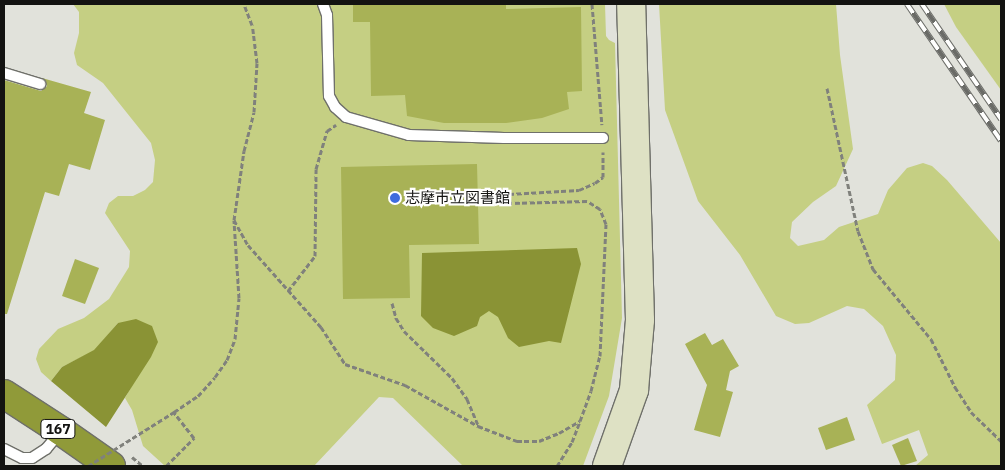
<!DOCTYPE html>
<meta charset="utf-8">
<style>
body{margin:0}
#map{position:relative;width:1005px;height:470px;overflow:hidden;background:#e1e2db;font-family:"IBM Plex Sans","Noto Sans JP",sans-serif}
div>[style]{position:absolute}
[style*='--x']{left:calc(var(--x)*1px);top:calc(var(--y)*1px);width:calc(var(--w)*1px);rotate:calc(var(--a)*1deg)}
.green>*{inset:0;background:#c5cf83}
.water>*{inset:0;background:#8a9335}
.building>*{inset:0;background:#a8b256}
.path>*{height:3px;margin-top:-1.5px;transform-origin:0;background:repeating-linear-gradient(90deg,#80817c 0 5px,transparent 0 7.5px)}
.roads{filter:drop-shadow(1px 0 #6f706a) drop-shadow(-1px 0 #6f706a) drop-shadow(0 1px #6f706a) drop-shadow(0 -1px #6f706a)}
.lane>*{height:10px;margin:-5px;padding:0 5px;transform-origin:5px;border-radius:5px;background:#fff}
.secondary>*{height:28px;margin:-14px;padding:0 14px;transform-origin:14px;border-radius:14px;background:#dee1c4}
.highway>*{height:28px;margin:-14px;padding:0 14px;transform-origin:14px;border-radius:14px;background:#909a39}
.rail>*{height:5.5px;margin-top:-2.75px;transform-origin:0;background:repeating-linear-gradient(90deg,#fffffe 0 11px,#6a6b67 0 22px);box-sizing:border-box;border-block:1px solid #6a6b67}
.path-bridge>*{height:3px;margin-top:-1.5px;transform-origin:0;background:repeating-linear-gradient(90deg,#80817c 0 5px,transparent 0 7.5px)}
.dots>*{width:14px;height:14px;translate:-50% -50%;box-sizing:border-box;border:2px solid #fffffe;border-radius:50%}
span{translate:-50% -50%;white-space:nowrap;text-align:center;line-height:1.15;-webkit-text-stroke:4.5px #fffffe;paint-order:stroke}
.shield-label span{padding:1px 4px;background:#fffffe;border:1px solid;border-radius:4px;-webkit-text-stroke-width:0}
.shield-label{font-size:14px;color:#131311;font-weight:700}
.poi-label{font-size:15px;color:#131311}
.left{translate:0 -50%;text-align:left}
.frame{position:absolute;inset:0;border:5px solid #131311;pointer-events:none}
</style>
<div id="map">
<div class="green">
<div style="clip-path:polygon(73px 4px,605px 4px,606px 36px,609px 40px,615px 43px,622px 318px,609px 396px,583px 466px,463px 466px,393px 398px,379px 397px,314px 466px,165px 466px,143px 446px,132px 410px,125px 398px,136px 378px,118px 323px,94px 351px,62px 367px,51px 381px,41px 372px,36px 359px,39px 349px,58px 329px,84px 318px,109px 299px,129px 267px,130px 251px,105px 213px,109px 203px,118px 196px,133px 196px,145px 190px,153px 182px,155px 160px,151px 143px,103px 83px,77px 65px,74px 53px,79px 33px,79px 12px)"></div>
<div style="clip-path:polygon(659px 4px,836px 4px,840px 55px,853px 149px,836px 186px,813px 202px,792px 222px,790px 238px,798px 246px,824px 240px,839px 227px,878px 214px,888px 190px,907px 168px,923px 163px,932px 166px,947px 180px,1001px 243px,1001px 466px,915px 466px,928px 455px,919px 430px,882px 444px,867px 405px,895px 380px,896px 355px,883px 326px,864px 309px,847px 306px,809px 323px,795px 324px,776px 316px,740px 255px,698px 201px,665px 110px)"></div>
<div style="clip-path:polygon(944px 4px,1001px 4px,1001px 90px,956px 27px)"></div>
</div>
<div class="water">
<div style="clip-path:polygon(577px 248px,581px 264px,561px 343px,549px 341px,519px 347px,508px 338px,498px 317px,489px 311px,480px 317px,477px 326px,454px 336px,433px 328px,421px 316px,422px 253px)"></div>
<div style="clip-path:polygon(136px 319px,152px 326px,158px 342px,151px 357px,106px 427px,51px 381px,62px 367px,94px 350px,118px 323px)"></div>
</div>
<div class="building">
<div style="clip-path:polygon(353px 4px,506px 4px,506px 9px,581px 7px,582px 91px,567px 92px,569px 109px,542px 118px,506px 123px,444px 123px,407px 116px,405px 95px,371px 96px,370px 22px,353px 22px)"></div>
<div style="clip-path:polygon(42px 78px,91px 92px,84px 113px,105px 120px,90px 170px,69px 164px,59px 196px,45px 192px,7px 314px,4px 314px,4px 80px,41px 91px,47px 86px)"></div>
<div style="clip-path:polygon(477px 164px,479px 244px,409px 245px,410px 298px,343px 299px,341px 167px)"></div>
<div style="clip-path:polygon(75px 259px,99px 268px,85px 304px,62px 296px)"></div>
<div style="clip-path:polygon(705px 333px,712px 345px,723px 339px,739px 366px,730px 371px,726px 390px,733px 392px,720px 437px,694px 430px,707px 385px,685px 344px)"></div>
<div style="clip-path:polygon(847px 417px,855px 440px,826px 450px,818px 428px)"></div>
<div style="clip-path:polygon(908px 438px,917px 461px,901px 466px,892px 445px)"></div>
</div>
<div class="path">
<div style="--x:592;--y:4;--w:121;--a:85.3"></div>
<div style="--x:827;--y:88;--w:146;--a:77.8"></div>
<div style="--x:858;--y:231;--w:41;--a:68.5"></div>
<div style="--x:873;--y:269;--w:91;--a:50.4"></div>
<div style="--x:931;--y:339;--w:54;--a:63.4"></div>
<div style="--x:955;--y:387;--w:30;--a:57"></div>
<div style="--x:971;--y:412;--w:42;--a:44"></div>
<div style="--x:234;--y:220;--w:29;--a:61"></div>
<div style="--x:248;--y:245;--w:110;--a:48.3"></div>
<div style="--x:321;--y:327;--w:44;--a:57"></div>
<div style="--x:345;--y:364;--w:64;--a:19.3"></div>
<div style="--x:405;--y:385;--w:84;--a:29.3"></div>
<div style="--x:478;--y:426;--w:42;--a:21"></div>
<div style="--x:517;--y:441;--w:22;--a:0"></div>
<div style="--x:539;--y:441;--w:22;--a:-22"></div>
<div style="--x:559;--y:433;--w:24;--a:-30"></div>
<div style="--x:288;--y:291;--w:44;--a:-52.4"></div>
<div style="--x:315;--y:256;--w:87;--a:-89.3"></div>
<div style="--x:316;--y:169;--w:40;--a:-74"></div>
<div style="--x:327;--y:131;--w:11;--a:-34"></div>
<div style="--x:392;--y:303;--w:16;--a:75"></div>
<div style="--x:396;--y:318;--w:15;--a:58"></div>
<div style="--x:404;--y:331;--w:67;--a:44.4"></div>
<div style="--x:452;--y:378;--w:26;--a:54"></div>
<div style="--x:467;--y:399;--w:28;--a:67"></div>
<div style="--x:132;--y:457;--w:14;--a:39"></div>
<div style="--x:166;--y:466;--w:40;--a:-45"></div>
<div style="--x:194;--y:438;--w:33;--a:-128"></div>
<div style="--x:174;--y:412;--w:29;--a:-34"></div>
<div style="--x:198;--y:396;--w:25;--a:-48"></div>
<div style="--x:215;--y:377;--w:21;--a:-55"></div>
<div style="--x:227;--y:360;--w:22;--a:-69"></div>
<div style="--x:235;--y:339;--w:41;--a:-84.4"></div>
<div style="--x:239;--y:298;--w:78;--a:-93.7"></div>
<div style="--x:234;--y:220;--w:70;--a:-81.8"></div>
<div style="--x:244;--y:151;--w:40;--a:-75.6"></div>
<div style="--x:254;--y:112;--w:49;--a:-86.5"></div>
<div style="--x:257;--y:63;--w:38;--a:-97"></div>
<div style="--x:252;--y:25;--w:22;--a:-111"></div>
<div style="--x:557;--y:466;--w:28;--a:-58"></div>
<div style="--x:572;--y:442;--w:22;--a:-69"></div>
<div style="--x:580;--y:421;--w:32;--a:-70"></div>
<div style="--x:591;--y:391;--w:36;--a:-76"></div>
<div style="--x:600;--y:356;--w:132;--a:-87.4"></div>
<div style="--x:606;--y:224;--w:16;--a:-112"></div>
<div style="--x:600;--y:209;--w:15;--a:-148"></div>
<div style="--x:587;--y:201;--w:77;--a:178.5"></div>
<div style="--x:510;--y:203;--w:9;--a:-96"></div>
<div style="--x:509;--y:194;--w:70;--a:-3.3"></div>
<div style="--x:579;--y:190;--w:17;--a:-24"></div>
<div style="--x:595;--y:183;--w:10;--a:-37"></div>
<div style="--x:603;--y:177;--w:25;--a:-90"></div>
</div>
<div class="roads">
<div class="lane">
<div style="--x:323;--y:4;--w:12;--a:70"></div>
<div style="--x:327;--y:15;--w:81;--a:88.6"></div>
<div style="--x:329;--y:96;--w:13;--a:61"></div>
<div style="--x:335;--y:107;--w:15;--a:42"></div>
<div style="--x:346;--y:117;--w:66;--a:15.9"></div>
<div style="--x:409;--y:135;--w:95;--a:1.8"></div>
<div style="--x:504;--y:138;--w:99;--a:0"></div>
<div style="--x:4;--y:73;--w:38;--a:17"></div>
<div style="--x:4;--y:449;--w:20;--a:27"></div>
<div style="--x:22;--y:458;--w:10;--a:0"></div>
<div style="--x:32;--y:458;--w:17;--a:-33"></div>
<div style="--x:46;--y:449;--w:23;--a:-50"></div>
</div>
<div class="secondary">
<div style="--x:607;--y:466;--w:81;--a:-70.4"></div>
<div style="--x:634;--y:390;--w:70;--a:-85.1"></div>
<div style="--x:640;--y:320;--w:316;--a:-91.6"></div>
</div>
<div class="highway">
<div style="--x:4;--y:394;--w:68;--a:33"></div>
<div style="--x:61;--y:431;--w:61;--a:35"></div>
</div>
</div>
<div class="rail">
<div style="--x:907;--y:4;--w:166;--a:55.5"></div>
<div style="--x:922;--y:4;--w:140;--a:55.5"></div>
</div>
<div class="path-bridge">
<div style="--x:88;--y:466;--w:102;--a:-32.1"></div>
</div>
<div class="dots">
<div style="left:395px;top:198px;background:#3e6cdd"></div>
</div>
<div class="shield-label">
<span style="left:58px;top:429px">167</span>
</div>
<div class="poi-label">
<span class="left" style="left:405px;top:198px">志摩市立図書館</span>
</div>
<div class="frame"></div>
</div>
